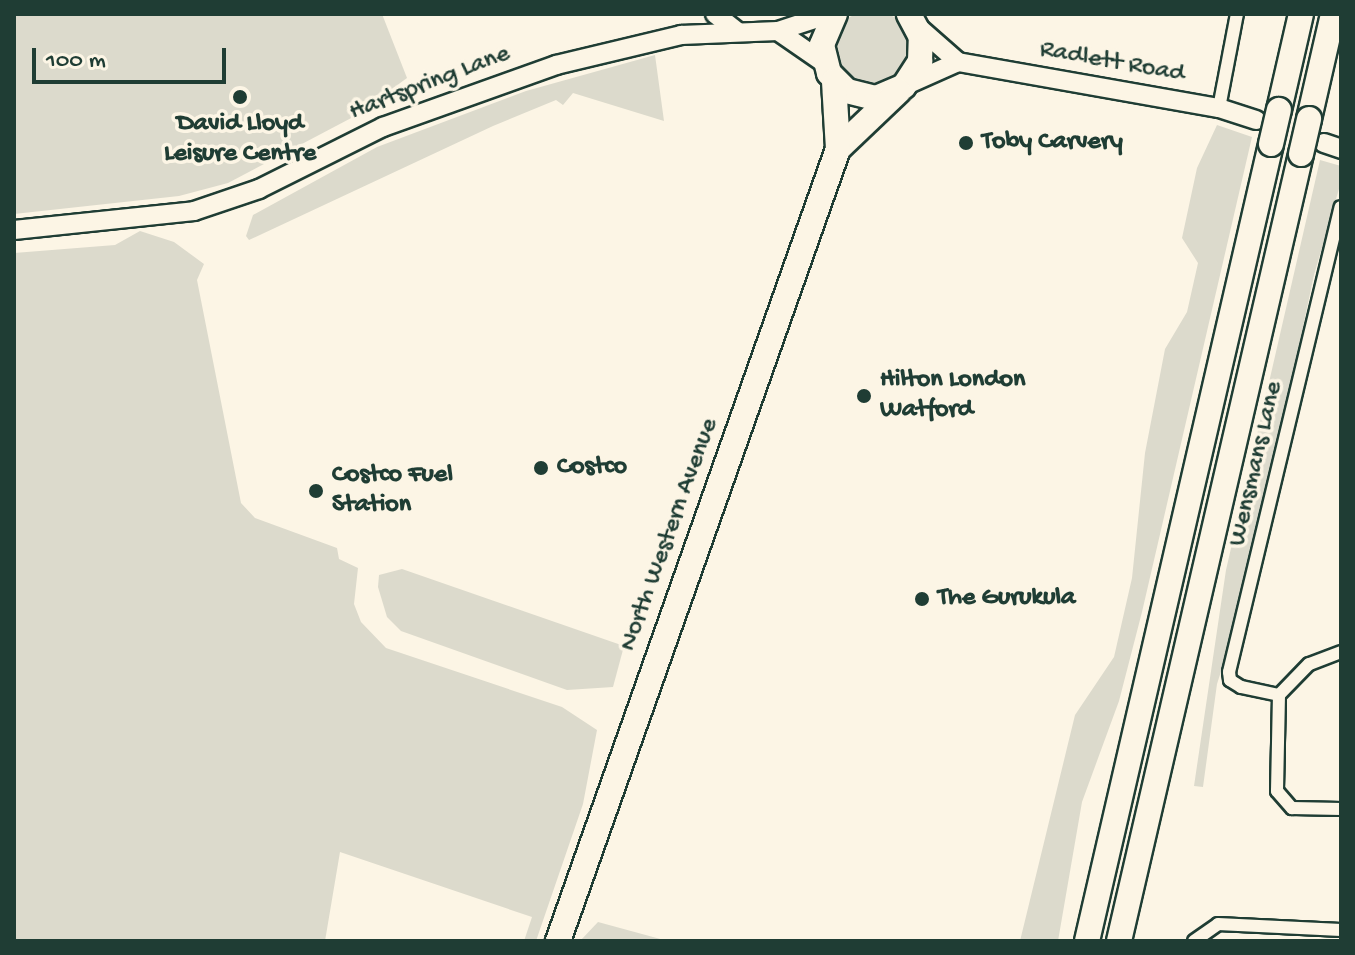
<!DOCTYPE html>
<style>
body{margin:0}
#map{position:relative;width:1355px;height:955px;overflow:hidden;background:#fcf5e5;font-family:"Gochi Hand",sans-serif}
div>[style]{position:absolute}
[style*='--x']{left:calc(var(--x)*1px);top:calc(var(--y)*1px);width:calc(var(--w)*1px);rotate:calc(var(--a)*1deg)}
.green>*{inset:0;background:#dcdacc}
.round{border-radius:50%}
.roads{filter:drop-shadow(2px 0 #1f3d34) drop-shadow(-2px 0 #1f3d34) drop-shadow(0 2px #1f3d34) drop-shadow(0 -2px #1f3d34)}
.street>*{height:12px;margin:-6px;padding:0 6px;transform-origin:6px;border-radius:6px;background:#fcf5e5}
.secondary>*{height:18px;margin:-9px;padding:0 9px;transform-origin:9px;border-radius:9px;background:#fcf5e5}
.highway>*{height:24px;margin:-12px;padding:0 12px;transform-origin:12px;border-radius:12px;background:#fcf5e5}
.bridges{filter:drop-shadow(2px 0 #1f3d34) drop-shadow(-2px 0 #1f3d34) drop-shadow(0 2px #1f3d34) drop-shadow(0 -2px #1f3d34)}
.highway-bridge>*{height:24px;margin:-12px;padding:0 12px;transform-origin:12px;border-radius:12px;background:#fcf5e5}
.dots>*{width:22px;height:22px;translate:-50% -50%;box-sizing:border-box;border:4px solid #fcf5e5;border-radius:50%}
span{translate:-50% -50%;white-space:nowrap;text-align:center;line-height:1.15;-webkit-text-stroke:7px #fcf5e5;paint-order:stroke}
.street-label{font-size:26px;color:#1f3d34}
.poi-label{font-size:26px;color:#1f3d34;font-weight:700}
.left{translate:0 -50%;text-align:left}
.frame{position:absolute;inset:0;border:16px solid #1f3d34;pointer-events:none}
.scale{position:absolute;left:32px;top:48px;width:194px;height:36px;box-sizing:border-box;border:4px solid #1f3d34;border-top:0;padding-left:10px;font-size:24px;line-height:28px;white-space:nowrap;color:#1f3d34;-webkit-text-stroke:6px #fcf5e5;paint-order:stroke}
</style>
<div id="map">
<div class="green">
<div class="round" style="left:834px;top:10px;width:76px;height:76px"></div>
<div style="clip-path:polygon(14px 14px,382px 14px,407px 78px,355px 116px,228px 183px,179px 196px,14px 214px)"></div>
<div style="clip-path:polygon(655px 55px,664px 121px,573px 93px,563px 105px,556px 100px,493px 126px,249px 240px,246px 236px,253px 215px,377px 147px,526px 91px)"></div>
<div style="clip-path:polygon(1217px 125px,1252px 137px,1142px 612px,1119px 701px,1082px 802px,1058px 941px,1020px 941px,1075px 715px,1114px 657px,1132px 578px,1145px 453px,1165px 349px,1187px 312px,1198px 263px,1182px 238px,1197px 168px)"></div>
<div style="clip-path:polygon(1320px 160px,1341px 166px,1341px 182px,1314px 275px,1247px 590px,1217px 684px,1203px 787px,1194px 786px,1226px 570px)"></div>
<div style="clip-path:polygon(140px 231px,174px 242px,204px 264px,197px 280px,241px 503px,255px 518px,337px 548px,339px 559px,358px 568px,354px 604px,361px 622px,386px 648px,562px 707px,597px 730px,583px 804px,536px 941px,524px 941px,532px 917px,340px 852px,325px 941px,14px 941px,14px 253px,115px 245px)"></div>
<div style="clip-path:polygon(402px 569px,624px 646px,613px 687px,567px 690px,401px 631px,387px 617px,378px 587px,379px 575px)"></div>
<div style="clip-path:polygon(598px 922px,664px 940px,580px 941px)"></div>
</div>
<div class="roads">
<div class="street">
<div style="--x:1219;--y:108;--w:96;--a:-79.2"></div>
<div style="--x:1341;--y:652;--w:34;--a:159"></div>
<div style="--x:1309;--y:664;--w:43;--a:134.1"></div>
<div style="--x:1279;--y:695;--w:96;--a:91.2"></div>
<div style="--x:1277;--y:791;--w:23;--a:49"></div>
<div style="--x:1292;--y:808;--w:49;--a:1.2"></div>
<div style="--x:1279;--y:695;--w:39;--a:-168"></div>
<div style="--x:1241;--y:687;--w:13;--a:-148"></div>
<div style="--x:1230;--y:680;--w:8;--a:-97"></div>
<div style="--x:1229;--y:672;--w:478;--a:-76.5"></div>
<div style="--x:1194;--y:941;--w:29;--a:-35"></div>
<div style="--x:1218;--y:924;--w:123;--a:2.8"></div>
</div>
<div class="secondary">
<div style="--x:715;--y:14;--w:28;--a:38"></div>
<div style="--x:917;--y:26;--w:55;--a:41.3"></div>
<div style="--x:778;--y:31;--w:56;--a:34.8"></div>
<div style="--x:904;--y:86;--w:59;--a:-24"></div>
<div style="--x:958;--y:62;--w:265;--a:10"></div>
<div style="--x:1219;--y:108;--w:39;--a:18"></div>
<div style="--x:1324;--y:143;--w:18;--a:19"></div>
<div style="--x:14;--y:230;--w:181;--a:-6"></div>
<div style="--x:194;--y:211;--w:69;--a:-18.7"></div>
<div style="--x:259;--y:189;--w:139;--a:-26.6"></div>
<div style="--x:383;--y:127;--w:184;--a:-19.7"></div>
<div style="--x:556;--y:65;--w:129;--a:-13.5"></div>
<div style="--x:681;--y:35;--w:97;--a:-2.4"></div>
<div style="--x:778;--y:31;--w:55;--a:-18.1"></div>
</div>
<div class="highway">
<div style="--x:835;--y:14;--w:34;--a:113"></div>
<div style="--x:822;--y:45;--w:29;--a:76"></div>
<div style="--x:829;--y:73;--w:25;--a:45"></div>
<div style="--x:847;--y:91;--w:30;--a:14"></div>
<div style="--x:876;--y:98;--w:30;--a:-23"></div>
<div style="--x:904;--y:86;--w:30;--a:-57"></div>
<div style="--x:920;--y:61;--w:24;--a:-88"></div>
<div style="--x:921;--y:37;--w:26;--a:-118"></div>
<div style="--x:1279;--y:110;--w:98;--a:-77.1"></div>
<div style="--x:1309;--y:119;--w:108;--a:-77.1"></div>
<div style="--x:838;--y:149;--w:84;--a:-43.6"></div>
<div style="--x:558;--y:941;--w:840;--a:-70.53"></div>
<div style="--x:838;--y:149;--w:68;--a:-93.4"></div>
<div style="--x:1087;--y:941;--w:818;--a:-77"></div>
<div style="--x:1119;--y:941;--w:808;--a:-76.98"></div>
</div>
</div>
<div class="bridges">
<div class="highway-bridge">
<div style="--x:1271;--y:144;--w:35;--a:-77"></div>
<div style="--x:1301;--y:154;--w:36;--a:-77"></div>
</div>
</div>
<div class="dots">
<div style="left:240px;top:97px;background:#1f3d34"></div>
<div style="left:966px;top:143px;background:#1f3d34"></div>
<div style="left:864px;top:396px;background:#1f3d34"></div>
<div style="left:541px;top:468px;background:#1f3d34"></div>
<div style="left:316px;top:491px;background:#1f3d34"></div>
<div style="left:922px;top:599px;background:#1f3d34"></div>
</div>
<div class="street-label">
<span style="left:1112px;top:63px;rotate:10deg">Radlett Road</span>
<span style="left:430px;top:84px;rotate:-21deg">Hartspring Lane</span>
<span style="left:1257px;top:464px;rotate:-77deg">Wensmans Lane</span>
<span style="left:670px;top:535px;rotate:-70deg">North Western Avenue</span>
</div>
<div class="poi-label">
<span style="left:240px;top:140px">David Lloyd<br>Leisure Centre</span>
<span class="left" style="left:982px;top:143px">Toby Carvery</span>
<span class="left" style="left:880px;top:396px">Hilton London<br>Watford</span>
<span class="left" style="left:557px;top:468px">Costco</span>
<span class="left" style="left:332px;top:491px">Costco Fuel<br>Station</span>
<span class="left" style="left:938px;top:599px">The Gurukula</span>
</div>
<div class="frame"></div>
<div class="scale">100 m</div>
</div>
